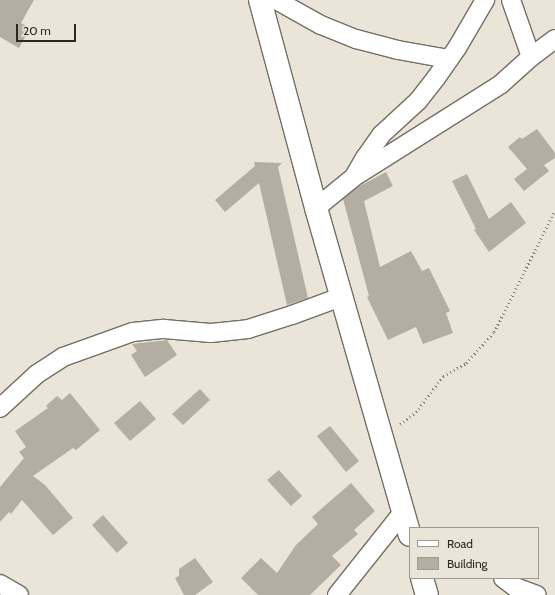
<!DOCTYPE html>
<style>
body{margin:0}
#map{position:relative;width:555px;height:595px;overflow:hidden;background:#ebe4d8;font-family:Cabin,sans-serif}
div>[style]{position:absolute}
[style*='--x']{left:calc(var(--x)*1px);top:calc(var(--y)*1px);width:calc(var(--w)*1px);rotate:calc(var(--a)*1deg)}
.building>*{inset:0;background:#b4ada2}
.path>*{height:2.5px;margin-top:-1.25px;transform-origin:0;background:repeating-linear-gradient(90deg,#847f77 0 1px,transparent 0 4px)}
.roads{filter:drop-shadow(1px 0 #746e64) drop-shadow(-1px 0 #746e64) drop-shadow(0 1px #746e64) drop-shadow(0 -1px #746e64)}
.minor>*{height:18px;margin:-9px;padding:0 9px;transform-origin:9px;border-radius:9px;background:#fff}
.tertiary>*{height:22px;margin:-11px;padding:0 11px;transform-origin:11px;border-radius:11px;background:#fff}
span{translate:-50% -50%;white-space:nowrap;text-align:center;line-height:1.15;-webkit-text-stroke:3px #ebe4d8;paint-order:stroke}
.legend{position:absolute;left:409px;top:527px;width:130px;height:52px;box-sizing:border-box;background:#ebe4d8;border:1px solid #9f9990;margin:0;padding:5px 7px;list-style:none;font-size:12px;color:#2c2925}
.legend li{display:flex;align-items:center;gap:8px;height:20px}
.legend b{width:20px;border:1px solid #9f9990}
.scale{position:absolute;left:16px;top:24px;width:60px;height:18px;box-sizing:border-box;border:2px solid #2c2925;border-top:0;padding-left:5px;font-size:12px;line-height:14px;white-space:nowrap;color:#2c2925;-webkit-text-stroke:3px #ebe4d8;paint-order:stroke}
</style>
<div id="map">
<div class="building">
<div style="clip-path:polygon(0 0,34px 0,21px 23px,30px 28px,19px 48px,0 37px)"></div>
<div style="clip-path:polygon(537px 129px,555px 153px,555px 158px,544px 165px,549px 171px,524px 191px,514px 179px,527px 169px,508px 147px,520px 137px,522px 139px)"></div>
<div style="clip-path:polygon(254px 162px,282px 163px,278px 167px,308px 298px,287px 305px,259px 183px,225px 212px,215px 200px,255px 166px)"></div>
<div style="clip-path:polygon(386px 172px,393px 186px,364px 201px,380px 267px,411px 251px,422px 271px,429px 268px,450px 311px,446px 313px,453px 333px,423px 344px,416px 327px,388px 340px,367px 297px,369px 296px,343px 199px,358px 187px)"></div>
<div style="clip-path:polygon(467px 174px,489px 219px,511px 202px,526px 223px,489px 252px,474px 230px,476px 229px,452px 181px)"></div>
<div style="clip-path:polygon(167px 340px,177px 355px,145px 377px,131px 355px,137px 351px,132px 344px)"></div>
<div style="clip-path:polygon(200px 389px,210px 400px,183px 425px,172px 414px)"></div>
<div style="clip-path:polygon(70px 393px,100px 430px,76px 450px,73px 448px,33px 476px,45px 485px,73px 518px,53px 535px,22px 500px,11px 514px,9px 512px,0 522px,0 487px,24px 458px,19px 452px,26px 447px,15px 431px,48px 408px,46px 406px,57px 396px,62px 400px)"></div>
<div style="clip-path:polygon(140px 401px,156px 419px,130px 441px,114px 423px)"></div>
<div style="clip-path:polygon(330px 426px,359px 461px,346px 472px,317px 436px)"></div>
<div style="clip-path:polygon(279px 470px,302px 496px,291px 506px,267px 480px)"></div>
<div style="clip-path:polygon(351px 483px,375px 511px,354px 530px,358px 534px,332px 556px,341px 565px,310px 595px,258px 595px,241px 578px,261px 558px,277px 573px,296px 545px,318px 524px,312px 517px)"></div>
<div style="clip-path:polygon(103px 515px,128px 543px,117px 553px,92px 525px)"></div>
<div style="clip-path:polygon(195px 558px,213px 582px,195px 595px,184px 595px,175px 578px,179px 576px,179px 569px)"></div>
</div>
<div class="path">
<div style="--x:400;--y:424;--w:20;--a:-37"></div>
<div style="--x:416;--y:412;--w:45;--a:-53.1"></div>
<div style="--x:443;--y:376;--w:26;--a:-29"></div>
<div style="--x:466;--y:363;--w:42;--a:-47.9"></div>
<div style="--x:494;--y:332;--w:136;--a:-63.4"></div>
</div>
<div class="roads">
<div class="minor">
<div style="--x:276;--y:0;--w:51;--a:29.1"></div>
<div style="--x:321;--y:25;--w:38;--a:22"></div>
<div style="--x:356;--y:39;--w:43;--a:14.7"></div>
<div style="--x:398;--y:50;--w:52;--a:10"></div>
<div style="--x:511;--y:0;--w:60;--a:70.7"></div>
<div style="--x:355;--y:175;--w:20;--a:-60"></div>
<div style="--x:365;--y:158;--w:28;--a:-55"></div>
<div style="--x:381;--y:135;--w:50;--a:-42.6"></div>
<div style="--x:418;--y:101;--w:29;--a:-52"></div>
<div style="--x:436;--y:78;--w:37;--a:-55"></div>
<div style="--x:457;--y:48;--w:56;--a:-59.7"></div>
<div style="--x:316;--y:208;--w:49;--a:-39.2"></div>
<div style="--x:354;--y:177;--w:174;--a:-32.3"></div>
<div style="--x:501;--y:84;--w:40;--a:-42"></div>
<div style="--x:531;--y:57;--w:30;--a:-37"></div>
<div style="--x:0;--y:408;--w:50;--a:-42.6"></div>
<div style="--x:37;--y:374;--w:31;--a:-33"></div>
<div style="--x:63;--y:357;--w:74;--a:-19.7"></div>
<div style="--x:133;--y:332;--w:31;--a:-6"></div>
<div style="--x:164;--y:329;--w:47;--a:4.9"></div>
<div style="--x:211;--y:333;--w:37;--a:-6"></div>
<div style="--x:248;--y:329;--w:46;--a:-17.7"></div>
<div style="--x:292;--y:315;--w:52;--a:-20.2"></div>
<div style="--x:503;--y:578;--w:15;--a:37"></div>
<div style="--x:515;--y:587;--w:23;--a:20"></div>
<div style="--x:0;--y:584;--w:22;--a:30"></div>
<div style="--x:337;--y:595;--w:106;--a:-51.5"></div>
</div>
<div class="tertiary">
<div style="--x:260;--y:0;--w:215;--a:74.9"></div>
<div style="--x:316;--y:208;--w:340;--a:74"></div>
<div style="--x:422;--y:578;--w:18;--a:74"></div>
</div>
</div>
<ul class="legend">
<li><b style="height:5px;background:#fff"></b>Road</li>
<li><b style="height:11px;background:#b4ada2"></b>Building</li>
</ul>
<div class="scale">20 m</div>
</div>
